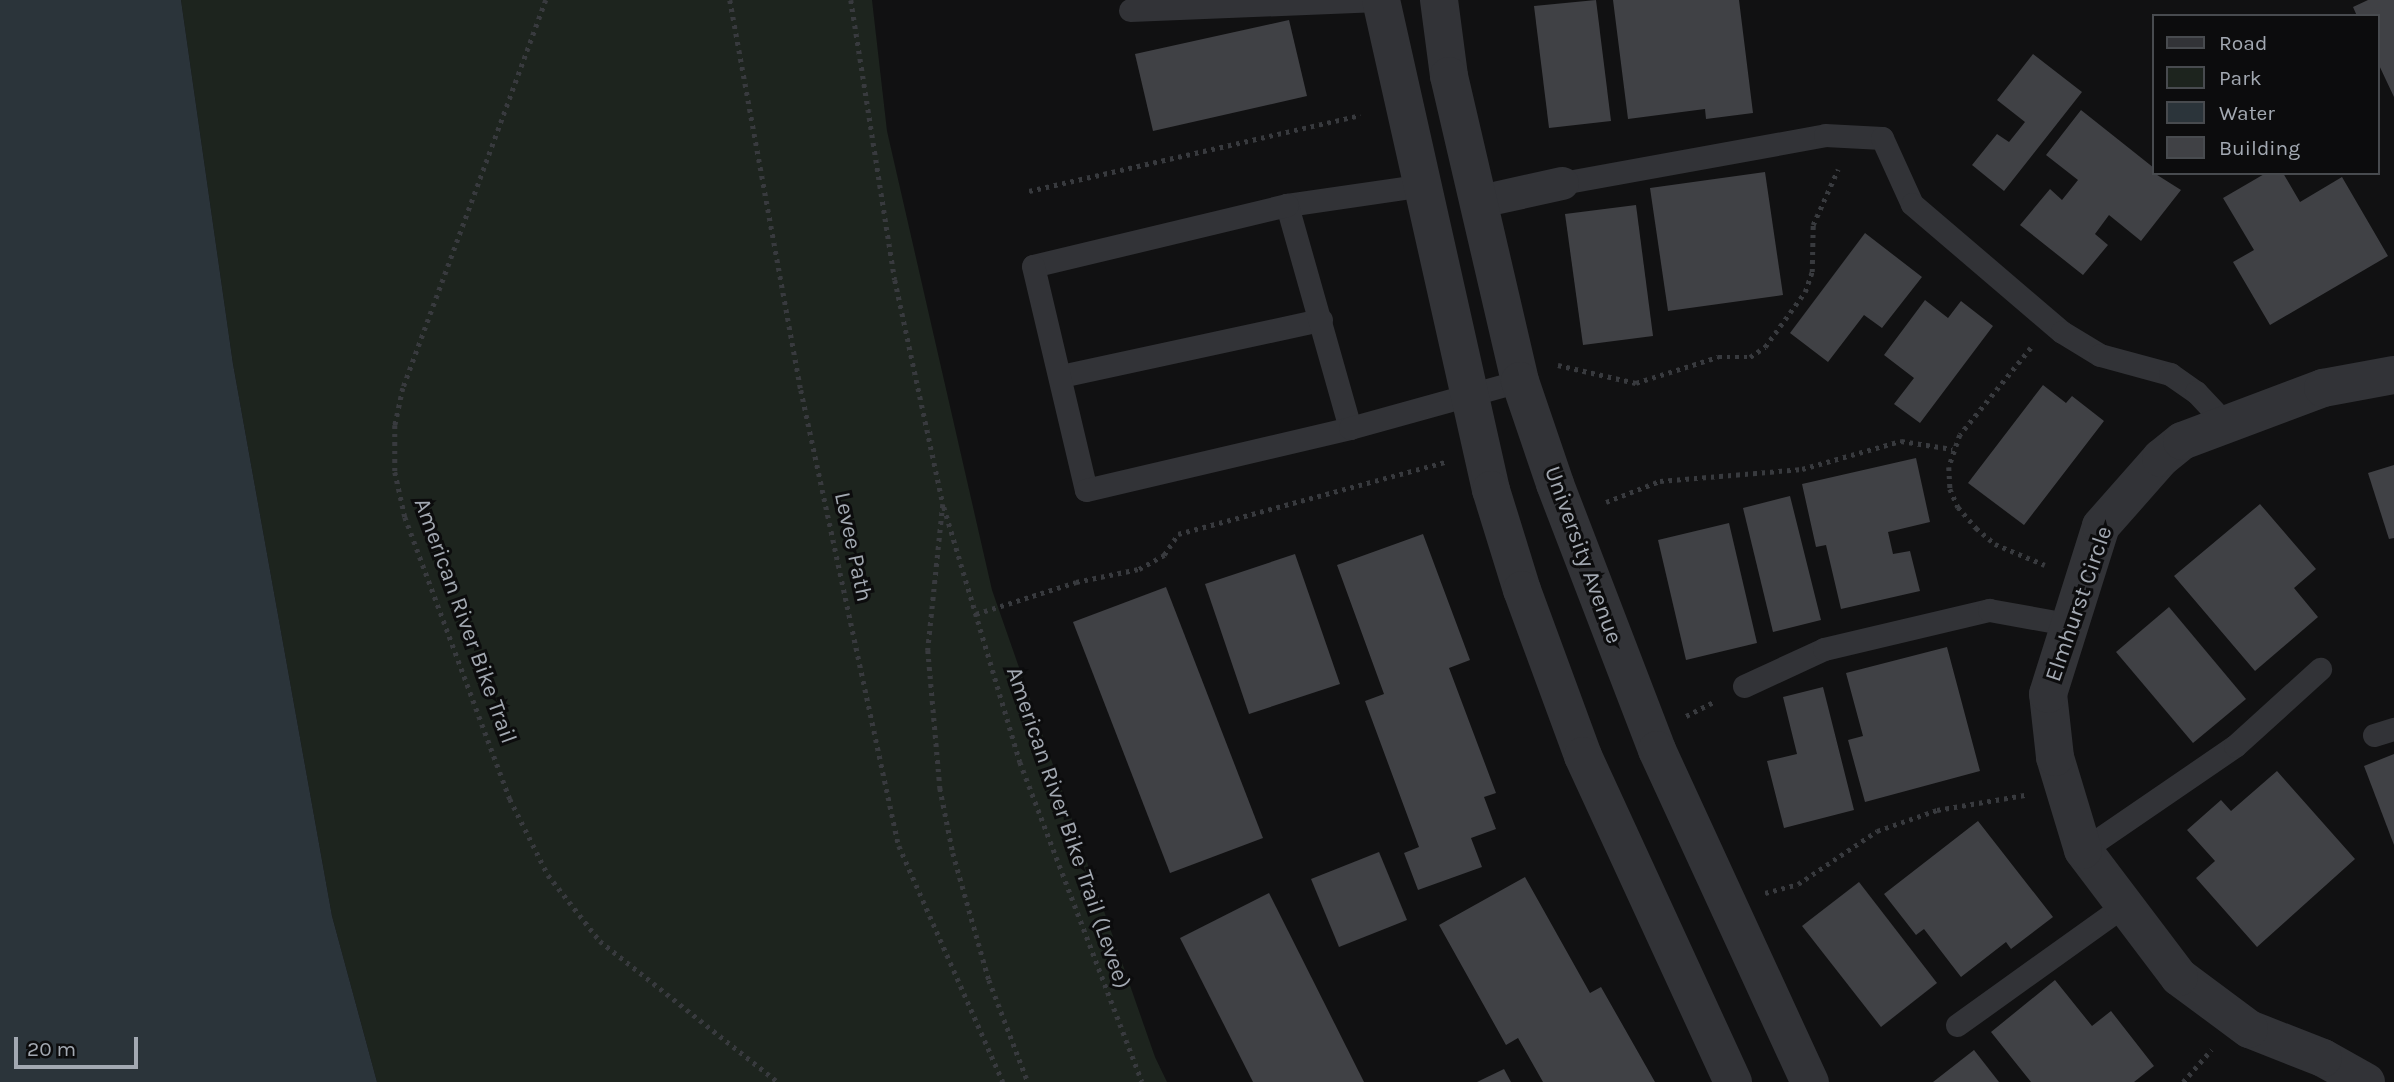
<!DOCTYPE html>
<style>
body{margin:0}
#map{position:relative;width:2394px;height:1082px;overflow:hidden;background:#111112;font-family:Karla,sans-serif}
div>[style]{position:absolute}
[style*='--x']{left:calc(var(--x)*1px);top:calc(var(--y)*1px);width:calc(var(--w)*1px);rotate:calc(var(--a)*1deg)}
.green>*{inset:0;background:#1d241e}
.water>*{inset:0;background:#2b343a}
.building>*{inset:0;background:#404145}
.path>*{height:4.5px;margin-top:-2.25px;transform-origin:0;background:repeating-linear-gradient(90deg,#383a3e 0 3.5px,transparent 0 8.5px)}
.service>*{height:23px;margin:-11.5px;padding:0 11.5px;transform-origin:11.5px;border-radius:11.5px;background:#323337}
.pedestrian>*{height:33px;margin:-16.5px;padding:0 16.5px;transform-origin:16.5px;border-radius:16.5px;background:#323337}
.minor>*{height:38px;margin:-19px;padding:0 19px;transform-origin:19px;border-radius:19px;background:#323337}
.tertiary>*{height:38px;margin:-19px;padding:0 19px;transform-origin:19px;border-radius:19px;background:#323337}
span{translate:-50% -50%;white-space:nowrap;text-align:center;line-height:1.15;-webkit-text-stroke:6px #0c0c0d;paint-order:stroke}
.street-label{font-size:23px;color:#a3a9b2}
.legend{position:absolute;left:2152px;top:14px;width:228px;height:161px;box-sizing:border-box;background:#0c0c0d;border:2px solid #484b4f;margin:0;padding:9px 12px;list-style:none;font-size:21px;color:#a3a9b2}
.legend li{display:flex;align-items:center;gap:14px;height:35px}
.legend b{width:35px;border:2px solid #484b4f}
.scale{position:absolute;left:14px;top:1037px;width:124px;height:32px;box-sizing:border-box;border:4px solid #a3a9b2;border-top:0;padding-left:9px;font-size:21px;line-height:24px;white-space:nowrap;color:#a3a9b2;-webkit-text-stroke:5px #0c0c0d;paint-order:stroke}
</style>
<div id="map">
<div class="green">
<div style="clip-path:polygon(181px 0,872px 0,887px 131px,992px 590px,1155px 1057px,1167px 1082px,377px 1082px,332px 916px,233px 364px)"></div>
</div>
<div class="water">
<div style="clip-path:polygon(0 0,181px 0,233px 364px,332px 916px,377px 1082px,0 1082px)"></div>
</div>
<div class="building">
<div style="clip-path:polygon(1596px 0,1611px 121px,1549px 128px,1534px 6px)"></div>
<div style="clip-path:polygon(1613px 0,1739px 0,1753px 113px,1706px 119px,1705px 109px,1628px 119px)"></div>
<div style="clip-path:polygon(2368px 0,2394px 0,2394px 97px,2378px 63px,2378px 16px,2357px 16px,2353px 7px)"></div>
<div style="clip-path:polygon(1289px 20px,1307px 96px,1153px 131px,1135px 54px)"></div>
<div style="clip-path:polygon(2033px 54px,2082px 92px,2004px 191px,1972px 165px,1997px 134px,2009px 142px,2025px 122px,1997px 100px)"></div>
<div style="clip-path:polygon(2081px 110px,2154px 168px,2154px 173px,2181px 190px,2141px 241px,2109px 215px,2095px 234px,2108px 245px,2083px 275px,2020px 225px,2050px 189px,2062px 200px,2078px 180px,2046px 155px)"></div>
<div style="clip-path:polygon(1765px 172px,1783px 295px,1668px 311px,1650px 188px)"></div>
<div style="clip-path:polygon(2266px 173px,2283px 173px,2300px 202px,2342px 177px,2388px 256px,2270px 325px,2233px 262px,2254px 250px,2223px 198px)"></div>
<div style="clip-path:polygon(1636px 205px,1653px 336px,1583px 345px,1565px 214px)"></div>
<div style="clip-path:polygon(1865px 233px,1922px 277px,1882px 328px,1864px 315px,1828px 362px,1790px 333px)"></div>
<div style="clip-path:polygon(1925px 300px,1948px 318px,1961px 301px,1993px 326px,1920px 423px,1894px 404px,1914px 378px,1884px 355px)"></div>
<div style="clip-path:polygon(2043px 385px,2066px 403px,2072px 396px,2104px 421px,2024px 525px,1968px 483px)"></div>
<div style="clip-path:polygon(1916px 458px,1930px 522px,1888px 532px,1893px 554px,1910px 551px,1920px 591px,1841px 609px,1826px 545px,1816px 547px,1802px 484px)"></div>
<div style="clip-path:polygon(2394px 465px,2394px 538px,2389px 539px,2368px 473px)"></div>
<div style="clip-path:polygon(1790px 496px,1821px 620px,1773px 632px,1743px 508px)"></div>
<div style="clip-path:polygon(2260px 504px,2316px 569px,2294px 588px,2318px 617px,2255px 671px,2174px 576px)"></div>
<div style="clip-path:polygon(1729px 523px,1757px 643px,1686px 660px,1658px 540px)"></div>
<div style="clip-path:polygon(1423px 534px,1470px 660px,1449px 668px,1496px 793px,1484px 797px,1496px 829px,1471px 838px,1482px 867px,1418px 890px,1404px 853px,1419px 847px,1365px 701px,1384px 694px,1337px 565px)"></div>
<div style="clip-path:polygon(1295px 554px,1340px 684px,1249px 714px,1205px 584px)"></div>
<div style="clip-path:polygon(1166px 587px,1263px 838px,1170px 873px,1073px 622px)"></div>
<div style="clip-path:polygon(2169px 607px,2246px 699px,2193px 743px,2116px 652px)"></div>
<div style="clip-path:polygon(1947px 647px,1980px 771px,1865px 802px,1848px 740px,1863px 736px,1846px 673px)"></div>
<div style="clip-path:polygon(1823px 687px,1854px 810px,1784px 828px,1767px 761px,1797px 754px,1783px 697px)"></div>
<div style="clip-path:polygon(2394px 754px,2394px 845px,2364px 766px)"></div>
<div style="clip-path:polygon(2277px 771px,2355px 859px,2257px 947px,2196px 878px,2215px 861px,2187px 830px,2221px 800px,2231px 811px)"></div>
<div style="clip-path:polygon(1978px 821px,2053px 917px,2011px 949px,2006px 942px,1961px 977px,1924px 929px,1916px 935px,1884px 894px)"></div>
<div style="clip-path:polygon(1379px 852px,1407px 920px,1339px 947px,1311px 879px)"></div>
<div style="clip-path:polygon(1525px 877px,1590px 993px,1601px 987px,1655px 1082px,1543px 1082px,1518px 1038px,1506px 1045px,1439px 925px)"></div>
<div style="clip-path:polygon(1859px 882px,1937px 983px,1881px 1027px,1802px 926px)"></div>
<div style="clip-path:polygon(1269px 893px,1364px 1082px,1253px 1082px,1180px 938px)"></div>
<div style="clip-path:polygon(2055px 980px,2092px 1026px,2111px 1011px,2154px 1066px,2134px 1082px,2031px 1082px,1991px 1032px)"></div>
<div style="clip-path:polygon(1974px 1050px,1999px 1082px,1933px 1082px)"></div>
<div style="clip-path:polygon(1504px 1069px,1511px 1082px,1477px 1082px)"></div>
</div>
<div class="path">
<div style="--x:546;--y:0;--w:414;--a:110.2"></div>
<div style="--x:403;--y:388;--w:38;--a:102"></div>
<div style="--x:395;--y:425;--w:47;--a:90"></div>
<div style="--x:395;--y:472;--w:46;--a:77.5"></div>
<div style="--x:405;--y:517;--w:301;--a:69.6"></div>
<div style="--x:510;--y:799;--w:85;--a:63.4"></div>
<div style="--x:548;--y:875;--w:84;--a:51.8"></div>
<div style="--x:600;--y:941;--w:227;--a:38.4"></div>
<div style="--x:730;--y:0;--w:396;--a:79.7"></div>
<div style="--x:801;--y:390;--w:466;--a:77.9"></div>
<div style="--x:899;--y:846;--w:258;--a:66.2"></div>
<div style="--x:851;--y:0;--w:283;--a:81.1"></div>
<div style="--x:895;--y:280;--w:229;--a:77.9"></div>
<div style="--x:943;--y:504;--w:147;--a:95.9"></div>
<div style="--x:928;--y:650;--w:139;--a:85"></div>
<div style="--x:940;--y:788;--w:66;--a:78.7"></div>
<div style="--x:953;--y:853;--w:132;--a:74.2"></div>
<div style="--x:989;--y:980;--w:109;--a:69.1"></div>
<div style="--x:1029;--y:191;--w:340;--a:-12.9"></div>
<div style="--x:2031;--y:348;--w:112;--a:129.2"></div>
<div style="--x:1960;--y:435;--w:34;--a:109"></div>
<div style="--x:1949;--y:467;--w:22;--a:87"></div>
<div style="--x:1950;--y:489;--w:20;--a:66"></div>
<div style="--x:1958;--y:507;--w:28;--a:49"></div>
<div style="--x:1976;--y:528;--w:25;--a:40"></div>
<div style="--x:1995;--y:544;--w:54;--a:22.8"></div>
<div style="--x:1558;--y:365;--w:80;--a:13"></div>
<div style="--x:1636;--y:383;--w:86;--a:-17.6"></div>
<div style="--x:1718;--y:357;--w:32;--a:0"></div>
<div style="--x:1750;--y:357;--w:18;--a:-34"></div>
<div style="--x:1765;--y:347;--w:68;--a:-54"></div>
<div style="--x:1805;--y:292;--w:21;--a:-71"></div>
<div style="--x:1812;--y:272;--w:47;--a:-88.8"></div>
<div style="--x:1813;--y:225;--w:61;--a:-65.9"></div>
<div style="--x:1606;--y:502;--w:58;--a:-21.3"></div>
<div style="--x:1660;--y:481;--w:143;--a:-4.8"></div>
<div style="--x:1802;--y:469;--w:103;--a:-15.8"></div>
<div style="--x:1901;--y:441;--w:52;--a:8.9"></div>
<div style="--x:944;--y:507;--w:266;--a:73.4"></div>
<div style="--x:1020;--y:762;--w:342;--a:69.1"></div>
<div style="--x:976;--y:614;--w:105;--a:-17.7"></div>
<div style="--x:1076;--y:582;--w:64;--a:-11.7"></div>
<div style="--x:1139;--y:569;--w:29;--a:-29"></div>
<div style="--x:1164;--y:555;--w:25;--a:-56"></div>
<div style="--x:1178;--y:534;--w:277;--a:-15.1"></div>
<div style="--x:1686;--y:716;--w:33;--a:-27"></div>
<div style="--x:1765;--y:893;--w:34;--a:-15"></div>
<div style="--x:1798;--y:884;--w:95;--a:-33.9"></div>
<div style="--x:1877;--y:831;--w:64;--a:-19.3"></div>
<div style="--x:1937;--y:810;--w:89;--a:-9.7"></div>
<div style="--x:2183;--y:1082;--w:43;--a:-48.8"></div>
</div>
<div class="service">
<div style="--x:1130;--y:10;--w:249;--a:-2.3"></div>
<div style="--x:1562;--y:183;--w:267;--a:-10.3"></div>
<div style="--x:1825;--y:135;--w:57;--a:3"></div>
<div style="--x:1882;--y:138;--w:72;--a:65.6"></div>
<div style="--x:1912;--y:204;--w:197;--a:40.5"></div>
<div style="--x:2062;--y:332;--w:44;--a:31.2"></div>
<div style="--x:2100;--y:355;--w:73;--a:15.2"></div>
<div style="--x:2170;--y:374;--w:32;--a:35"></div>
<div style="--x:2196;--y:392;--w:44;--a:46.8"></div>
<div style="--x:1287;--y:205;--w:138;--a:-8.3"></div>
<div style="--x:1061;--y:376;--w:266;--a:-12.2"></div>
<div style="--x:1350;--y:428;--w:232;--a:-105.8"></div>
<div style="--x:1287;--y:205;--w:261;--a:166.5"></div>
<div style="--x:1033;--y:266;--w:230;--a:76.7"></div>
<div style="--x:1086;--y:490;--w:271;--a:-13.2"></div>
<div style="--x:1350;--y:428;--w:176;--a:-15.5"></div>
<div style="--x:1744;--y:686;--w:88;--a:-24.8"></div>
<div style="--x:1824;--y:649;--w:170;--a:-13.3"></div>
<div style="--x:1989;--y:610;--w:79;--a:10.2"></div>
<div style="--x:2374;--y:735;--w:21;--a:-17"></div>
<div style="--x:2083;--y:850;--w:184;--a:-34.4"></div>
<div style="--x:2235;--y:746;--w:115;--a:-42.2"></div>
<div style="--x:1957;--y:1025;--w:204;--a:-35.6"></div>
</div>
<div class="pedestrian">
<div style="--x:1480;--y:201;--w:84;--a:-12.4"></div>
</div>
<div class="minor">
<div style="--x:2366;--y:1082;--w:49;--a:-150.8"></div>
<div style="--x:2323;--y:1058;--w:79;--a:-158.6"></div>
<div style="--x:2249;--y:1029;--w:87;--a:-143.4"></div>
<div style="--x:2179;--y:977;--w:159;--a:-127.1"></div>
<div style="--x:2083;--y:850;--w:97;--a:-106.8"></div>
<div style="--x:2055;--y:757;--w:63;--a:-96.3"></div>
<div style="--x:2048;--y:694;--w:176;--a:-72.5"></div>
<div style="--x:2101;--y:526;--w:91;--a:-48.6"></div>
<div style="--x:2161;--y:458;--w:27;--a:-39"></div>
<div style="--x:2182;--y:441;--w:151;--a:-20.6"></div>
<div style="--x:2323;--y:388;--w:72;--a:-10.4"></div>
</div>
<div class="tertiary">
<div style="--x:1381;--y:0;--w:502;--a:77.35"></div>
<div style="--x:1491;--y:490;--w:105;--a:72.8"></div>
<div style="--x:1522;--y:590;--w:177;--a:69.8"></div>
<div style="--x:1583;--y:756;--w:359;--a:65.3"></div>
<div style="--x:1439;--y:0;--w:77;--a:82.5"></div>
<div style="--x:1449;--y:76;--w:313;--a:76.9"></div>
<div style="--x:1520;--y:381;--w:109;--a:71.2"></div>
<div style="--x:1555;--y:484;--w:285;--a:69"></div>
<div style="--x:1657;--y:750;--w:366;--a:65.3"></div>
</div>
<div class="street-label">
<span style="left:853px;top:547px;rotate:78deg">Levee Path</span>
<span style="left:1583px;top:555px;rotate:70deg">University Avenue</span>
<span style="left:2079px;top:604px;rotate:-71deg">Elmhurst Circle</span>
<span style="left:465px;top:621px;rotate:70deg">American River Bike Trail</span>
<span style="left:1068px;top:828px;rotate:71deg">American River Bike Trail (Levee)</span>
</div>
<ul class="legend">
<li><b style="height:9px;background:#323337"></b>Road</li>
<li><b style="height:19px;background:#1d241e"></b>Park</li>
<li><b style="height:19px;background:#2b343a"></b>Water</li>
<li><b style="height:19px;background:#404145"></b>Building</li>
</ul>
<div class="scale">20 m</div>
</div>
